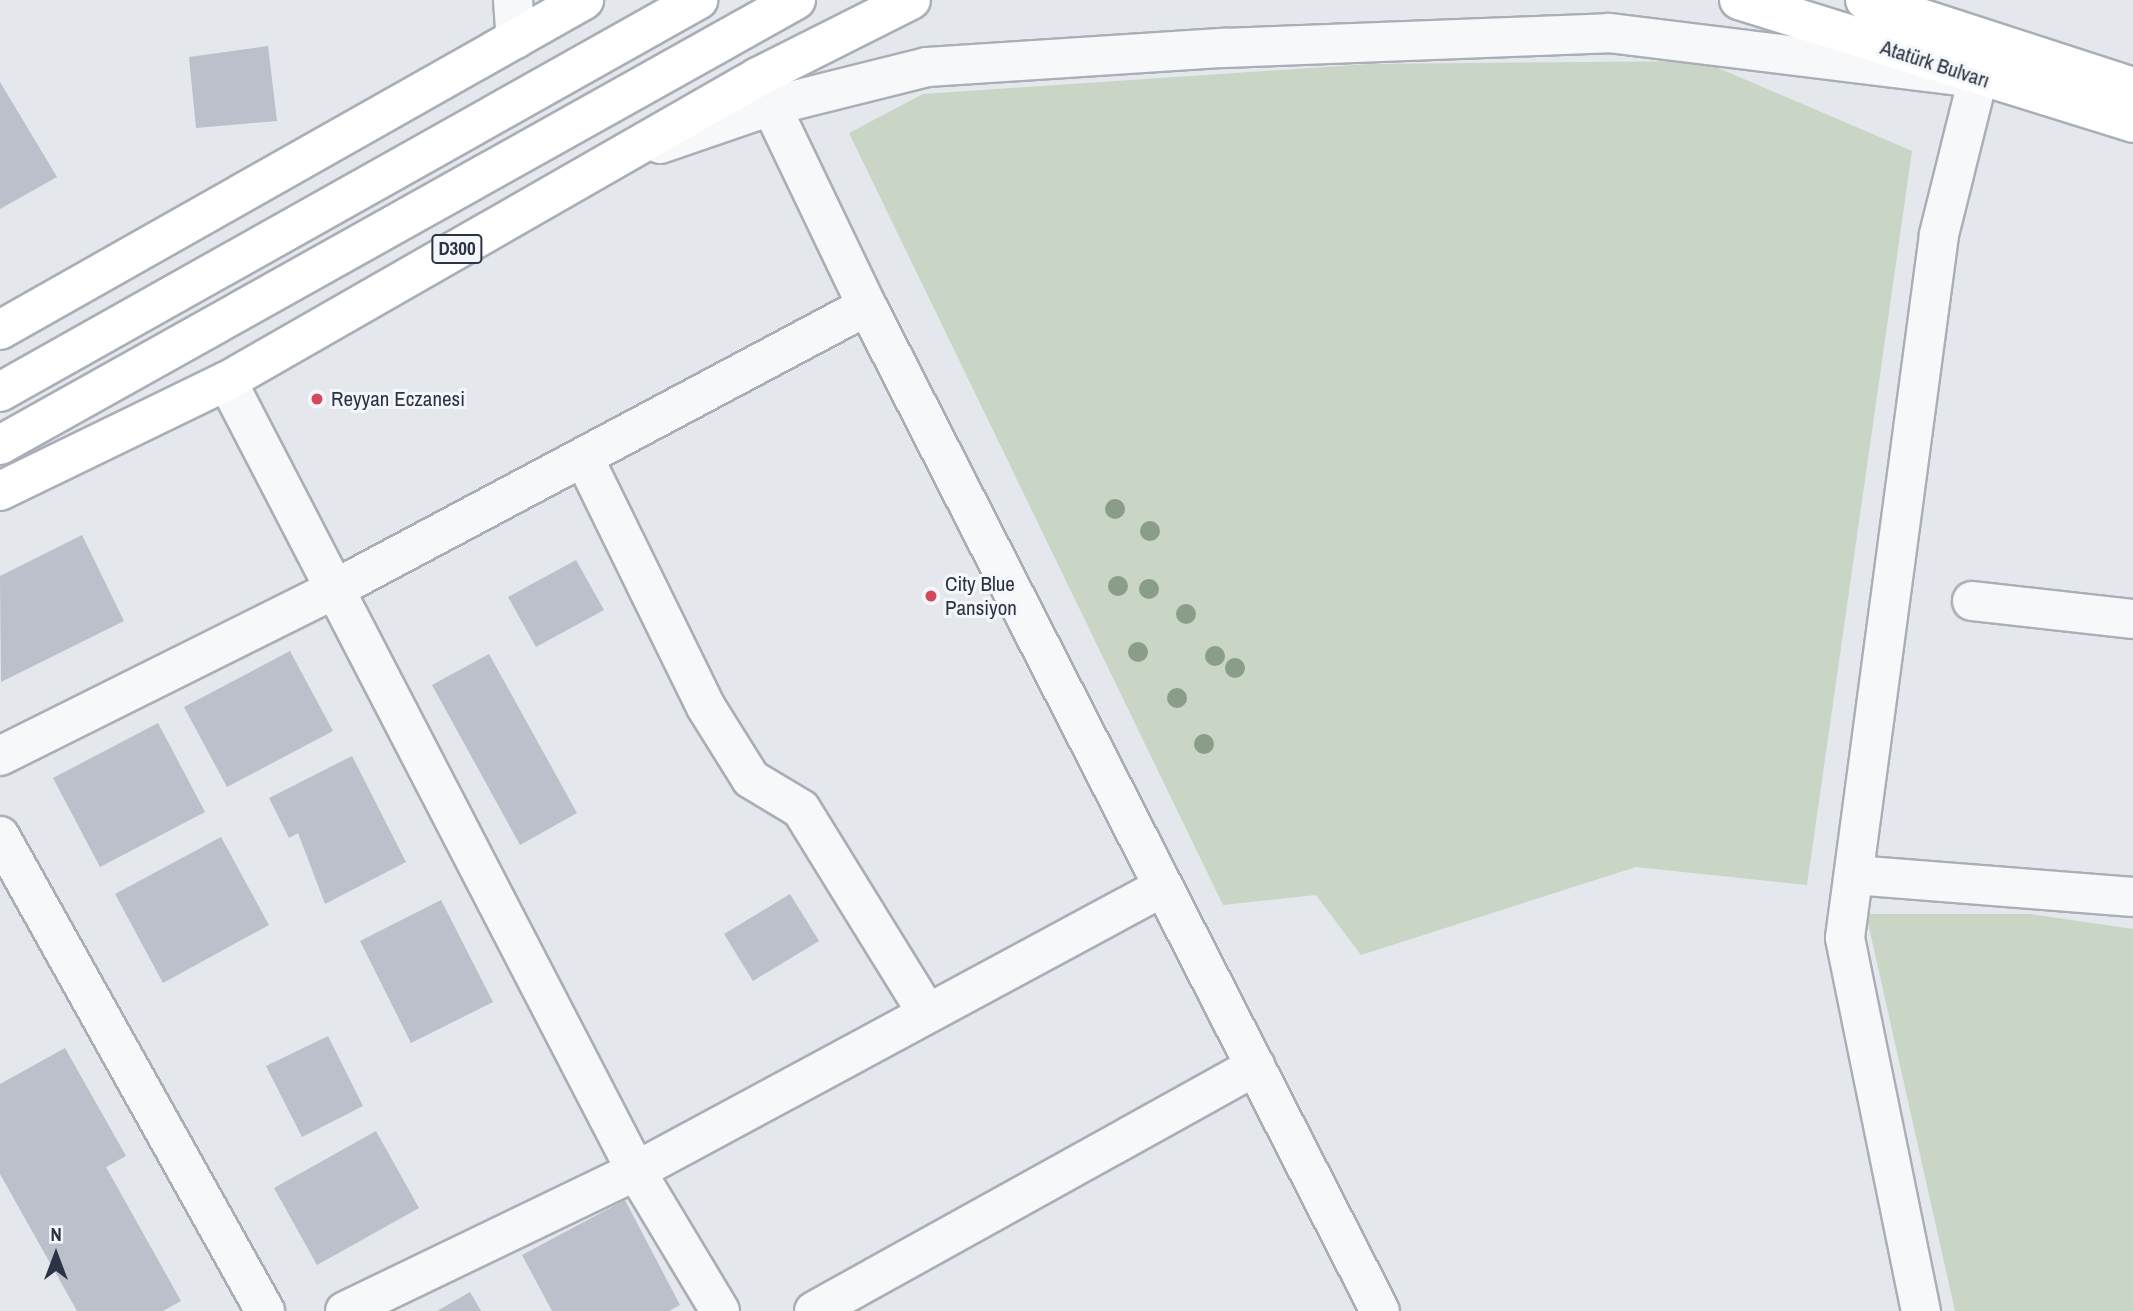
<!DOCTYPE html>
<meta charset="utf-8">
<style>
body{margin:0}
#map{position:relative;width:2133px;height:1311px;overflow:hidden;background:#e4e7ec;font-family:"Archivo Narrow",sans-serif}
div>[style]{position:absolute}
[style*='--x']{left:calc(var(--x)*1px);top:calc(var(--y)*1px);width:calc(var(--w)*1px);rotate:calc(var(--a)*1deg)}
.green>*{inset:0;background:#c9d6c5}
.building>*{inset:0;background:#bbc0ca}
.roads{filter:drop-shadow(2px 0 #a9aeb7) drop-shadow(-2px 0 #a9aeb7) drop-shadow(0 2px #a9aeb7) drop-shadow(0 -2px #a9aeb7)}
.minor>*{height:38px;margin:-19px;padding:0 19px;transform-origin:19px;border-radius:19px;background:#f7f8fa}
.major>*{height:38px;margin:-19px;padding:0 19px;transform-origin:19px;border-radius:19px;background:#fff}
.highway>*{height:38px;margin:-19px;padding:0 19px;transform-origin:19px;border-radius:19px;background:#fff}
.trees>*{width:20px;height:20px;margin:-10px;border-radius:50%;background:#899d89}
.dots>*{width:19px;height:19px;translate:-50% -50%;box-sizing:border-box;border:4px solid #f4f6f9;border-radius:50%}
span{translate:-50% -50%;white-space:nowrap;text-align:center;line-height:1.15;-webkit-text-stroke:6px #f4f6f9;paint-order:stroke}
.shield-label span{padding:2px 5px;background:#f4f6f9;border:2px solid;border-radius:5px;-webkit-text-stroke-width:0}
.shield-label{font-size:19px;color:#2b3445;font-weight:700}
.street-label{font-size:21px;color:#2b3445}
.poi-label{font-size:21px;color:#2b3445}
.left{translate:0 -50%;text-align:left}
.north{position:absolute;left:21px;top:1220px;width:70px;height:70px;-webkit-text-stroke:5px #f4f6f9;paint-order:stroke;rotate:0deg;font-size:19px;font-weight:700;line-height:28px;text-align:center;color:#2b3445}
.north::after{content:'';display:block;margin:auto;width:24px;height:32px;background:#2b3445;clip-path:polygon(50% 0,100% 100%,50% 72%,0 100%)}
</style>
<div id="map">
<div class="green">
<div style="clip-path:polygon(1702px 61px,1912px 151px,1807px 885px,1636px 867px,1361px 955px,1316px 895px,1223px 905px,849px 133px,923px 94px,1369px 64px)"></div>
<div style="clip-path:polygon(1866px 914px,2030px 914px,2133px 929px,2133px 1311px,1955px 1311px)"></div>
</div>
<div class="building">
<div style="clip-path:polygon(268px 46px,277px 121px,196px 128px,189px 57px)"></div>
<div style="clip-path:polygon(0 82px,57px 177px,0 209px)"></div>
<div style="clip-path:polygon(82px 535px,124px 621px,1px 682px,0 576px)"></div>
<div style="clip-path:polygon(576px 560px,604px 610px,536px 647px,508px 597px)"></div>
<div style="clip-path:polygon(290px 651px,333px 731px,227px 787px,184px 707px)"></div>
<div style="clip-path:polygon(489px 654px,577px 813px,520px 845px,432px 685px)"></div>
<div style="clip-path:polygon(158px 723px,205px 812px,100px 867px,53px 778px)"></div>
<div style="clip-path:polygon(352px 756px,406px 862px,325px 904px,298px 833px,289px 838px,269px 798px)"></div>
<div style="clip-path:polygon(221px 837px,269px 925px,163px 983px,115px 894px)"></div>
<div style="clip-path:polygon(790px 894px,819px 941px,753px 981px,724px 934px)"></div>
<div style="clip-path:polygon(441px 900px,493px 1002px,411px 1043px,360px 941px)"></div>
<div style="clip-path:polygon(328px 1036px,363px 1106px,302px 1137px,266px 1066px)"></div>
<div style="clip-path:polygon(65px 1048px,126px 1156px,106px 1167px,181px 1301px,163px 1311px,77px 1311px,0 1174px,0 1084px)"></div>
<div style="clip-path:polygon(376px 1131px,419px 1208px,317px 1265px,274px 1188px)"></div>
<div style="clip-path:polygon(625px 1200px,680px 1305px,669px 1311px,552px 1311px,522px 1255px)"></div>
<div style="clip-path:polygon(470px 1292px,481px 1311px,437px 1311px)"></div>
</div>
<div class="roads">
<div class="minor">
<div style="--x:513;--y:0;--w:39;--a:86"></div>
<div style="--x:761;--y:85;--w:245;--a:64.4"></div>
<div style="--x:867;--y:306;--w:1128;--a:62.96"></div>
<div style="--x:660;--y:144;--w:117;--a:-18.9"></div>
<div style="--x:771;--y:106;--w:161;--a:-14"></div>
<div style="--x:927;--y:67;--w:298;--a:-3.7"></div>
<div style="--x:1224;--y:48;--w:385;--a:-2.2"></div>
<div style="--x:1609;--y:33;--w:372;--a:7"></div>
<div style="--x:1978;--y:78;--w:162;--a:104"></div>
<div style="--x:1939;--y:235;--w:709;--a:97.62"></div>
<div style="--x:1845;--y:938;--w:381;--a:78.5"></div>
<div style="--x:227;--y:381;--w:890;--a:62.63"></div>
<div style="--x:636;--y:1171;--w:163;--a:59"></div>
<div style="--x:584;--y:458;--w:277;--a:63.9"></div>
<div style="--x:706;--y:707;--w:85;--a:58"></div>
<div style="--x:751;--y:779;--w:58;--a:31"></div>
<div style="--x:801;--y:809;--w:238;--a:58.3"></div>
<div style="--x:1972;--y:601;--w:162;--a:6.4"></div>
<div style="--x:0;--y:756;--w:370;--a:-26.5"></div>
<div style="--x:331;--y:591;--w:607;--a:-28"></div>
<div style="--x:0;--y:836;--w:544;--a:60.84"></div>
<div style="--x:1854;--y:875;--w:280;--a:4.5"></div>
<div style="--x:345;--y:1311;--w:323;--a:-25.7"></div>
<div style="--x:636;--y:1171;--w:599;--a:-28.32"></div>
<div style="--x:814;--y:1311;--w:505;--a:-29"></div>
</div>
<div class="major">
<div style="--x:1739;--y:0;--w:413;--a:17.3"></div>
<div style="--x:1865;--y:0;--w:282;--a:18"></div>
</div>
<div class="highway">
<div style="--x:0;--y:330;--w:671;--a:-29.47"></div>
<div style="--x:0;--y:392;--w:801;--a:-29.32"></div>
<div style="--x:0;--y:445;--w:912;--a:-29.21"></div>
<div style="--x:0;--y:491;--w:252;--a:-25.9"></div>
<div style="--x:227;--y:381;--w:612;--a:-29.79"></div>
<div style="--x:758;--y:77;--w:171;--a:-26.7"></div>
</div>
</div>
<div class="trees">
<div style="left:1115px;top:509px"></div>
<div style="left:1150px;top:531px"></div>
<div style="left:1118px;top:586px"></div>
<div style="left:1149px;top:589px"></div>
<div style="left:1186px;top:614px"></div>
<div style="left:1138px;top:652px"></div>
<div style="left:1215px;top:656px"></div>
<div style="left:1235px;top:668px"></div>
<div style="left:1177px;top:698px"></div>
<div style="left:1204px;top:744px"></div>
</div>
<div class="dots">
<div style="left:317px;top:399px;background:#d1495b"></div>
<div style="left:931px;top:596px;background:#d1495b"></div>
</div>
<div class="shield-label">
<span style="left:457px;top:249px">D300</span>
</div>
<div class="street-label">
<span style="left:1935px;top:64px;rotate:18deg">Atatürk Bulvarı</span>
</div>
<div class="poi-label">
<span class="left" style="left:331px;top:399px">Reyyan Eczanesi</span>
<span class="left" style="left:945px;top:596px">City Blue<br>Pansiyon</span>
</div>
<div class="north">N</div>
</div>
